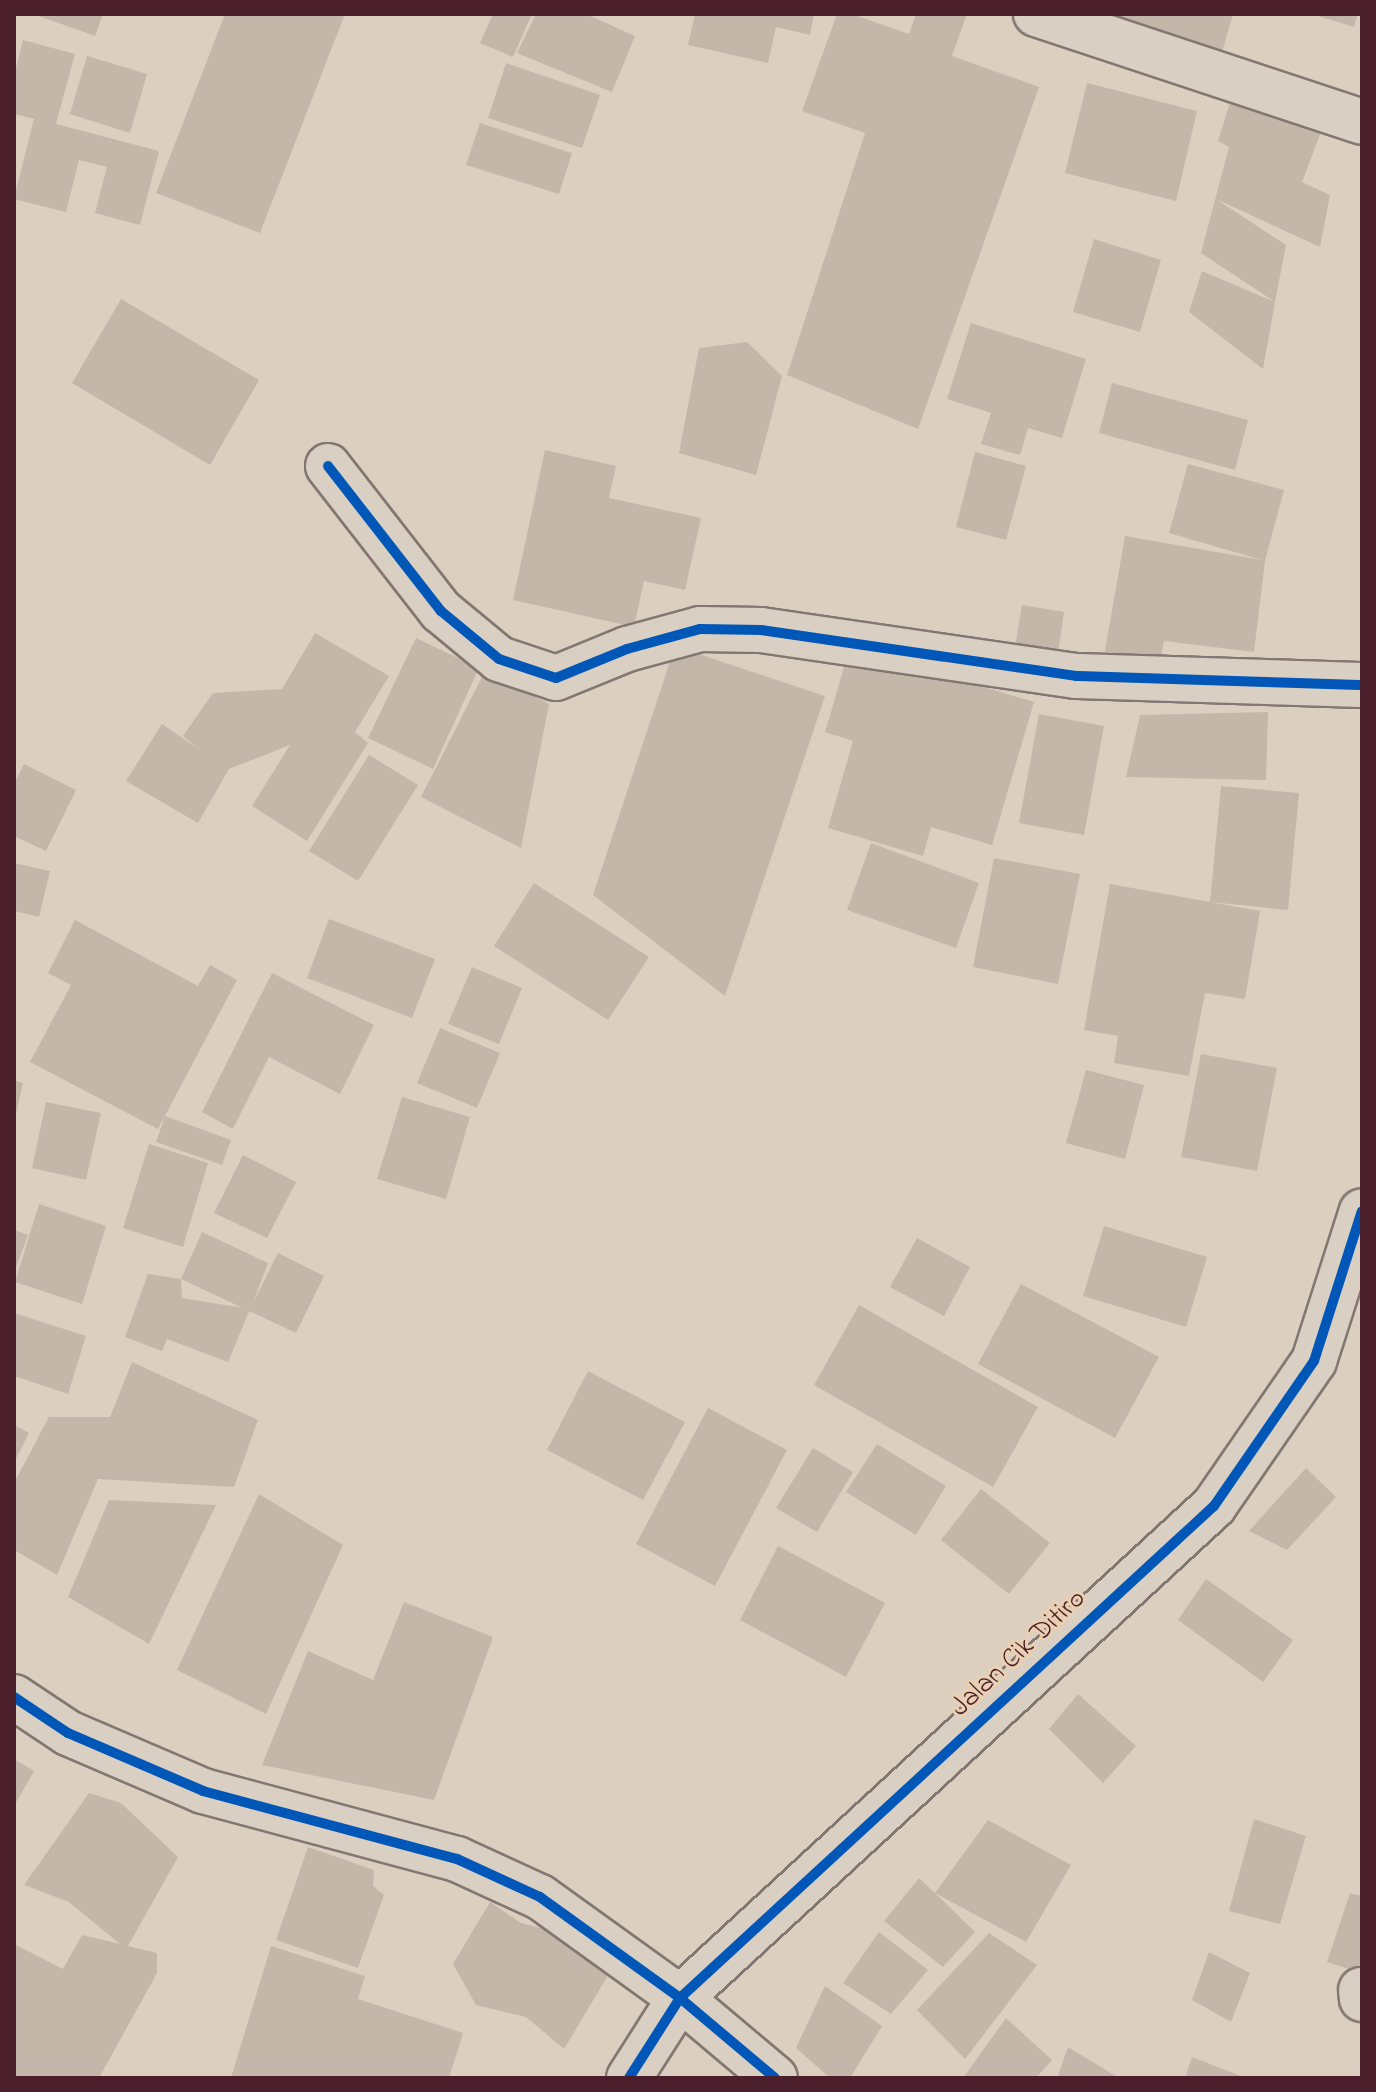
<!DOCTYPE html>
<style>
body{margin:0}
#map{position:relative;width:1376px;height:2092px;overflow:hidden;background:#ddcfbf;font-family:"Indie Flower",sans-serif}
div>[style]{position:absolute}
[style*='--x']{left:calc(var(--x)*1px);top:calc(var(--y)*1px);width:calc(var(--w)*1px);rotate:calc(var(--a)*1deg)}
.building>*{inset:0;background:#c4b7a9}
.roads{filter:drop-shadow(2px 0 #847671) drop-shadow(-2px 0 #847671) drop-shadow(0 2px #847671) drop-shadow(0 -2px #847671)}
.minor>*{height:44px;margin:-22px;padding:0 22px;transform-origin:22px;border-radius:22px;background:#d9cfc3}
.cycleway>*{height:10px;margin:-5px;padding:0 5px;transform-origin:5px;border-radius:5px;background:#0057b8}
span{translate:-50% -50%;white-space:nowrap;text-align:center;line-height:1.15;-webkit-text-stroke:6px #ead0b2;paint-order:stroke}
.street-label{font-size:28px;color:#4a1f2b}
.frame{position:absolute;inset:0;border:16px solid #4a1f2b;pointer-events:none}
</style>
<div id="map">
<div class="building">
<div style="clip-path:polygon(33px 14px,103px 14px,95px 36px)"></div>
<div style="clip-path:polygon(225px 14px,345px 14px,260px 233px,156px 193px)"></div>
<div style="clip-path:polygon(493px 14px,532px 14px,513px 57px,480px 43px)"></div>
<div style="clip-path:polygon(536px 14px,586px 14px,635px 36px,612px 92px,517px 53px)"></div>
<div style="clip-path:polygon(695px 14px,814px 14px,810px 35px,776px 27px,768px 63px,688px 45px)"></div>
<div style="clip-path:polygon(837px 14px,852px 14px,909px 34px,916px 14px,967px 14px,952px 56px,1039px 87px,918px 429px,787px 375px,865px 133px,802px 111px)"></div>
<div style="clip-path:polygon(1097px 14px,1233px 14px,1222px 52px)"></div>
<div style="clip-path:polygon(1312px 14px,1358px 14px,1354px 27px)"></div>
<div style="clip-path:polygon(23px 40px,75px 54px,56px 124px,159px 151px,140px 225px,95px 213px,107px 167px,79px 160px,66px 212px,14px 199px,34px 119px,14px 114px,14px 76px)"></div>
<div style="clip-path:polygon(87px 56px,147px 74px,130px 133px,70px 114px)"></div>
<div style="clip-path:polygon(506px 63px,600px 95px,582px 148px,488px 118px)"></div>
<div style="clip-path:polygon(1087px 83px,1197px 111px,1176px 201px,1065px 173px)"></div>
<div style="clip-path:polygon(1235px 86px,1321px 132px,1302px 182px,1330px 195px,1320px 247px,1216px 199px,1286px 245px,1275px 302px,1201px 253px,1229px 147px,1218px 141px)"></div>
<div style="clip-path:polygon(480px 123px,572px 153px,559px 194px,466px 165px)"></div>
<div style="clip-path:polygon(1094px 239px,1161px 260px,1140px 332px,1073px 312px)"></div>
<div style="clip-path:polygon(1202px 271px,1275px 302px,1263px 369px,1189px 312px)"></div>
<div style="clip-path:polygon(121px 299px,259px 380px,210px 465px,72px 383px)"></div>
<div style="clip-path:polygon(971px 323px,1086px 359px,1062px 438px,1028px 428px,1020px 455px,981px 444px,991px 413px,947px 399px)"></div>
<div style="clip-path:polygon(747px 342px,782px 376px,756px 475px,679px 453px,699px 348px)"></div>
<div style="clip-path:polygon(1112px 383px,1248px 420px,1235px 470px,1099px 433px)"></div>
<div style="clip-path:polygon(545px 450px,616px 466px,609px 498px,701px 518px,685px 590px,644px 581px,634px 627px,513px 600px)"></div>
<div style="clip-path:polygon(975px 452px,1026px 466px,1006px 540px,956px 527px)"></div>
<div style="clip-path:polygon(1188px 464px,1284px 490px,1265px 561px,1254px 652px,1164px 641px,1158px 672px,1103px 662px,1125px 536px,1262px 560px,1169px 533px)"></div>
<div style="clip-path:polygon(1022px 605px,1064px 612px,1058px 653px,1015px 647px)"></div>
<div style="clip-path:polygon(315px 633px,389px 676px,355px 732px,368px 743px,307px 841px,252px 806px,290px 745px,229px 769px,198px 823px,126px 781px,162px 724px,199px 749px,183px 736px,213px 693px,282px 689px)"></div>
<div style="clip-path:polygon(416px 638px,479px 668px,433px 769px,368px 738px)"></div>
<div style="clip-path:polygon(675px 646px,825px 696px,725px 996px,593px 895px)"></div>
<div style="clip-path:polygon(850px 647px,1034px 702px,992px 845px,931px 827px,923px 856px,828px 828px,853px 741px,825px 732px)"></div>
<div style="clip-path:polygon(485px 671px,549px 704px,521px 848px,421px 797px)"></div>
<div style="clip-path:polygon(1268px 712px,1266px 780px,1126px 777px,1140px 715px)"></div>
<div style="clip-path:polygon(1039px 714px,1104px 726px,1084px 835px,1019px 823px)"></div>
<div style="clip-path:polygon(369px 755px,418px 785px,358px 881px,309px 851px)"></div>
<div style="clip-path:polygon(24px 764px,76px 790px,46px 851px,14px 836px,14px 784px)"></div>
<div style="clip-path:polygon(1221px 786px,1299px 793px,1288px 910px,1210px 902px)"></div>
<div style="clip-path:polygon(871px 843px,979px 883px,956px 948px,847px 910px)"></div>
<div style="clip-path:polygon(994px 858px,1080px 874px,1058px 984px,973px 967px)"></div>
<div style="clip-path:polygon(14px 863px,50px 871px,39px 917px,14px 911px)"></div>
<div style="clip-path:polygon(534px 883px,649px 957px,608px 1020px,494px 946px)"></div>
<div style="clip-path:polygon(1110px 884px,1260px 911px,1245px 999px,1205px 993px,1189px 1076px,1114px 1063px,1118px 1036px,1084px 1030px)"></div>
<div style="clip-path:polygon(329px 919px,435px 959px,412px 1018px,307px 978px)"></div>
<div style="clip-path:polygon(75px 920px,198px 986px,210px 965px,237px 980px,158px 1129px,30px 1062px,71px 985px,48px 973px)"></div>
<div style="clip-path:polygon(472px 967px,522px 988px,499px 1044px,448px 1024px)"></div>
<div style="clip-path:polygon(272px 973px,374px 1025px,340px 1094px,269px 1057px,233px 1129px,202px 1112px)"></div>
<div style="clip-path:polygon(440px 1028px,500px 1053px,477px 1108px,417px 1083px)"></div>
<div style="clip-path:polygon(1201px 1054px,1277px 1068px,1257px 1171px,1181px 1157px)"></div>
<div style="clip-path:polygon(1086px 1070px,1144px 1085px,1125px 1159px,1066px 1143px)"></div>
<div style="clip-path:polygon(14px 1080px,23px 1083px,15px 1118px,14px 1118px)"></div>
<div style="clip-path:polygon(402px 1097px,470px 1117px,446px 1199px,377px 1179px)"></div>
<div style="clip-path:polygon(46px 1102px,101px 1113px,86px 1180px,32px 1168px)"></div>
<div style="clip-path:polygon(165px 1116px,231px 1140px,222px 1165px,156px 1142px)"></div>
<div style="clip-path:polygon(149px 1144px,208px 1163px,183px 1247px,123px 1228px)"></div>
<div style="clip-path:polygon(243px 1155px,296px 1182px,267px 1238px,214px 1213px)"></div>
<div style="clip-path:polygon(39px 1204px,106px 1226px,82px 1304px,15px 1282px)"></div>
<div style="clip-path:polygon(1104px 1226px,1207px 1257px,1186px 1327px,1083px 1296px)"></div>
<div style="clip-path:polygon(14px 1230px,28px 1235px,14px 1273px)"></div>
<div style="clip-path:polygon(202px 1232px,268px 1263px,253px 1303px,278px 1253px,324px 1276px,296px 1333px,181px 1279px)"></div>
<div style="clip-path:polygon(917px 1238px,970px 1267px,944px 1316px,890px 1287px)"></div>
<div style="clip-path:polygon(148px 1274px,181px 1279px,182px 1298px,250px 1309px,228px 1362px,167px 1339px,162px 1351px,125px 1337px)"></div>
<div style="clip-path:polygon(1021px 1284px,1159px 1357px,1115px 1438px,978px 1364px)"></div>
<div style="clip-path:polygon(859px 1305px,1038px 1407px,993px 1487px,814px 1385px)"></div>
<div style="clip-path:polygon(14px 1313px,86px 1336px,68px 1394px,14px 1376px)"></div>
<div style="clip-path:polygon(132px 1362px,258px 1420px,234px 1487px,98px 1479px,57px 1575px,14px 1550px,14px 1483px,49px 1417px,110px 1417px)"></div>
<div style="clip-path:polygon(588px 1371px,685px 1422px,643px 1500px,547px 1450px)"></div>
<div style="clip-path:polygon(708px 1408px,787px 1450px,715px 1586px,636px 1544px)"></div>
<div style="clip-path:polygon(14px 1425px,29px 1433px,14px 1463px)"></div>
<div style="clip-path:polygon(877px 1444px,946px 1486px,916px 1535px,846px 1492px)"></div>
<div style="clip-path:polygon(813px 1448px,853px 1472px,817px 1532px,776px 1508px)"></div>
<div style="clip-path:polygon(1306px 1468px,1336px 1497px,1287px 1550px,1249px 1531px)"></div>
<div style="clip-path:polygon(981px 1489px,1050px 1543px,1009px 1594px,941px 1540px)"></div>
<div style="clip-path:polygon(259px 1494px,343px 1545px,266px 1714px,177px 1670px)"></div>
<div style="clip-path:polygon(109px 1500px,216px 1505px,149px 1644px,68px 1597px)"></div>
<div style="clip-path:polygon(778px 1546px,885px 1603px,846px 1677px,740px 1620px)"></div>
<div style="clip-path:polygon(1206px 1579px,1293px 1640px,1263px 1682px,1178px 1620px)"></div>
<div style="clip-path:polygon(404px 1602px,493px 1637px,434px 1800px,262px 1765px,308px 1651px,373px 1680px)"></div>
<div style="clip-path:polygon(1078px 1694px,1136px 1746px,1103px 1783px,1049px 1729px)"></div>
<div style="clip-path:polygon(14px 1759px,34px 1771px,14px 1806px)"></div>
<div style="clip-path:polygon(89px 1793px,121px 1803px,178px 1857px,128px 1946px,157px 1953px,157px 1973px,99px 2078px,14px 2078px,14px 1944px,63px 1969px,82px 1935px,120px 1944px,69px 1902px,24px 1885px)"></div>
<div style="clip-path:polygon(1254px 1819px,1306px 1836px,1280px 1924px,1229px 1911px)"></div>
<div style="clip-path:polygon(988px 1820px,1071px 1865px,1026px 1942px,935px 1893px,975px 1932px,943px 1967px,884px 1921px,919px 1878px,935px 1893px)"></div>
<div style="clip-path:polygon(308px 1847px,374px 1870px,373px 1886px,384px 1895px,358px 1968px,276px 1940px)"></div>
<div style="clip-path:polygon(1350px 1893px,1362px 1896px,1362px 1973px,1327px 1962px)"></div>
<div style="clip-path:polygon(490px 1902px,521px 1923px,568px 1935px,610px 1972px,564px 2049px,526px 2017px,476px 2005px,453px 1964px)"></div>
<div style="clip-path:polygon(879px 1932px,928px 1970px,891px 2014px,843px 1983px)"></div>
<div style="clip-path:polygon(989px 1933px,1037px 1965px,965px 2059px,917px 2010px)"></div>
<div style="clip-path:polygon(271px 1946px,365px 1976px,358px 1999px,463px 2033px,449px 2078px,231px 2078px)"></div>
<div style="clip-path:polygon(1209px 1952px,1250px 1973px,1231px 2022px,1192px 2000px)"></div>
<div style="clip-path:polygon(825px 1986px,882px 2026px,850px 2078px,830px 2078px,796px 2048px)"></div>
<div style="clip-path:polygon(1006px 2018px,1052px 2060px,1036px 2078px,963px 2078px)"></div>
<div style="clip-path:polygon(1068px 2047px,1119px 2078px,1057px 2078px)"></div>
<div style="clip-path:polygon(1192px 2057px,1246px 2078px,1185px 2078px)"></div>
</div>
<div class="roads">
<div class="minor">
<div style="--x:1036;--y:14;--w:343;--a:18.3"></div>
<div style="--x:328;--y:466;--w:184;--a:52.1"></div>
<div style="--x:441;--y:611;--w:75;--a:39.6"></div>
<div style="--x:499;--y:659;--w:60;--a:18.4"></div>
<div style="--x:556;--y:678;--w:77;--a:-22.2"></div>
<div style="--x:627;--y:649;--w:76;--a:-15.3"></div>
<div style="--x:700;--y:629;--w:61;--a:0.9"></div>
<div style="--x:761;--y:630;--w:318;--a:8.3"></div>
<div style="--x:1076;--y:676;--w:286;--a:1.8"></div>
<div style="--x:14;--y:1697;--w:65;--a:33.7"></div>
<div style="--x:68;--y:1733;--w:147;--a:23.2"></div>
<div style="--x:203;--y:1791;--w:263;--a:15"></div>
<div style="--x:457;--y:1859;--w:91;--a:24.6"></div>
<div style="--x:540;--y:1897;--w:173;--a:35.8"></div>
<div style="--x:680;--y:1998;--w:124;--a:40.1"></div>
<div style="--x:1361;--y:1990;--w:9;--a:84"></div>
<div style="--x:629;--y:2078;--w:95;--a:-57.5"></div>
<div style="--x:680;--y:1998;--w:726;--a:-42.66"></div>
<div style="--x:1214;--y:1506;--w:176;--a:-55.4"></div>
<div style="--x:1314;--y:1361;--w:157;--a:-72.3"></div>
</div>
</div>
<div class="cycleway">
<div style="--x:328;--y:466;--w:184;--a:52.1"></div>
<div style="--x:441;--y:611;--w:75;--a:39.6"></div>
<div style="--x:499;--y:659;--w:60;--a:18.4"></div>
<div style="--x:556;--y:678;--w:77;--a:-22.2"></div>
<div style="--x:627;--y:649;--w:76;--a:-15.3"></div>
<div style="--x:700;--y:629;--w:61;--a:0.9"></div>
<div style="--x:761;--y:630;--w:318;--a:8.3"></div>
<div style="--x:1076;--y:676;--w:286;--a:1.8"></div>
<div style="--x:14;--y:1697;--w:65;--a:33.7"></div>
<div style="--x:68;--y:1733;--w:147;--a:23.2"></div>
<div style="--x:203;--y:1791;--w:263;--a:15"></div>
<div style="--x:457;--y:1859;--w:91;--a:24.6"></div>
<div style="--x:540;--y:1897;--w:173;--a:35.8"></div>
<div style="--x:680;--y:1998;--w:124;--a:40.1"></div>
<div style="--x:629;--y:2078;--w:95;--a:-57.5"></div>
<div style="--x:680;--y:1998;--w:726;--a:-42.66"></div>
<div style="--x:1214;--y:1506;--w:176;--a:-55.4"></div>
<div style="--x:1314;--y:1361;--w:157;--a:-72.3"></div>
</div>
<div class="street-label">
<span style="left:1019px;top:1654px;rotate:-43deg">Jalan Cik Ditiro</span>
</div>
<div class="frame"></div>
</div>
